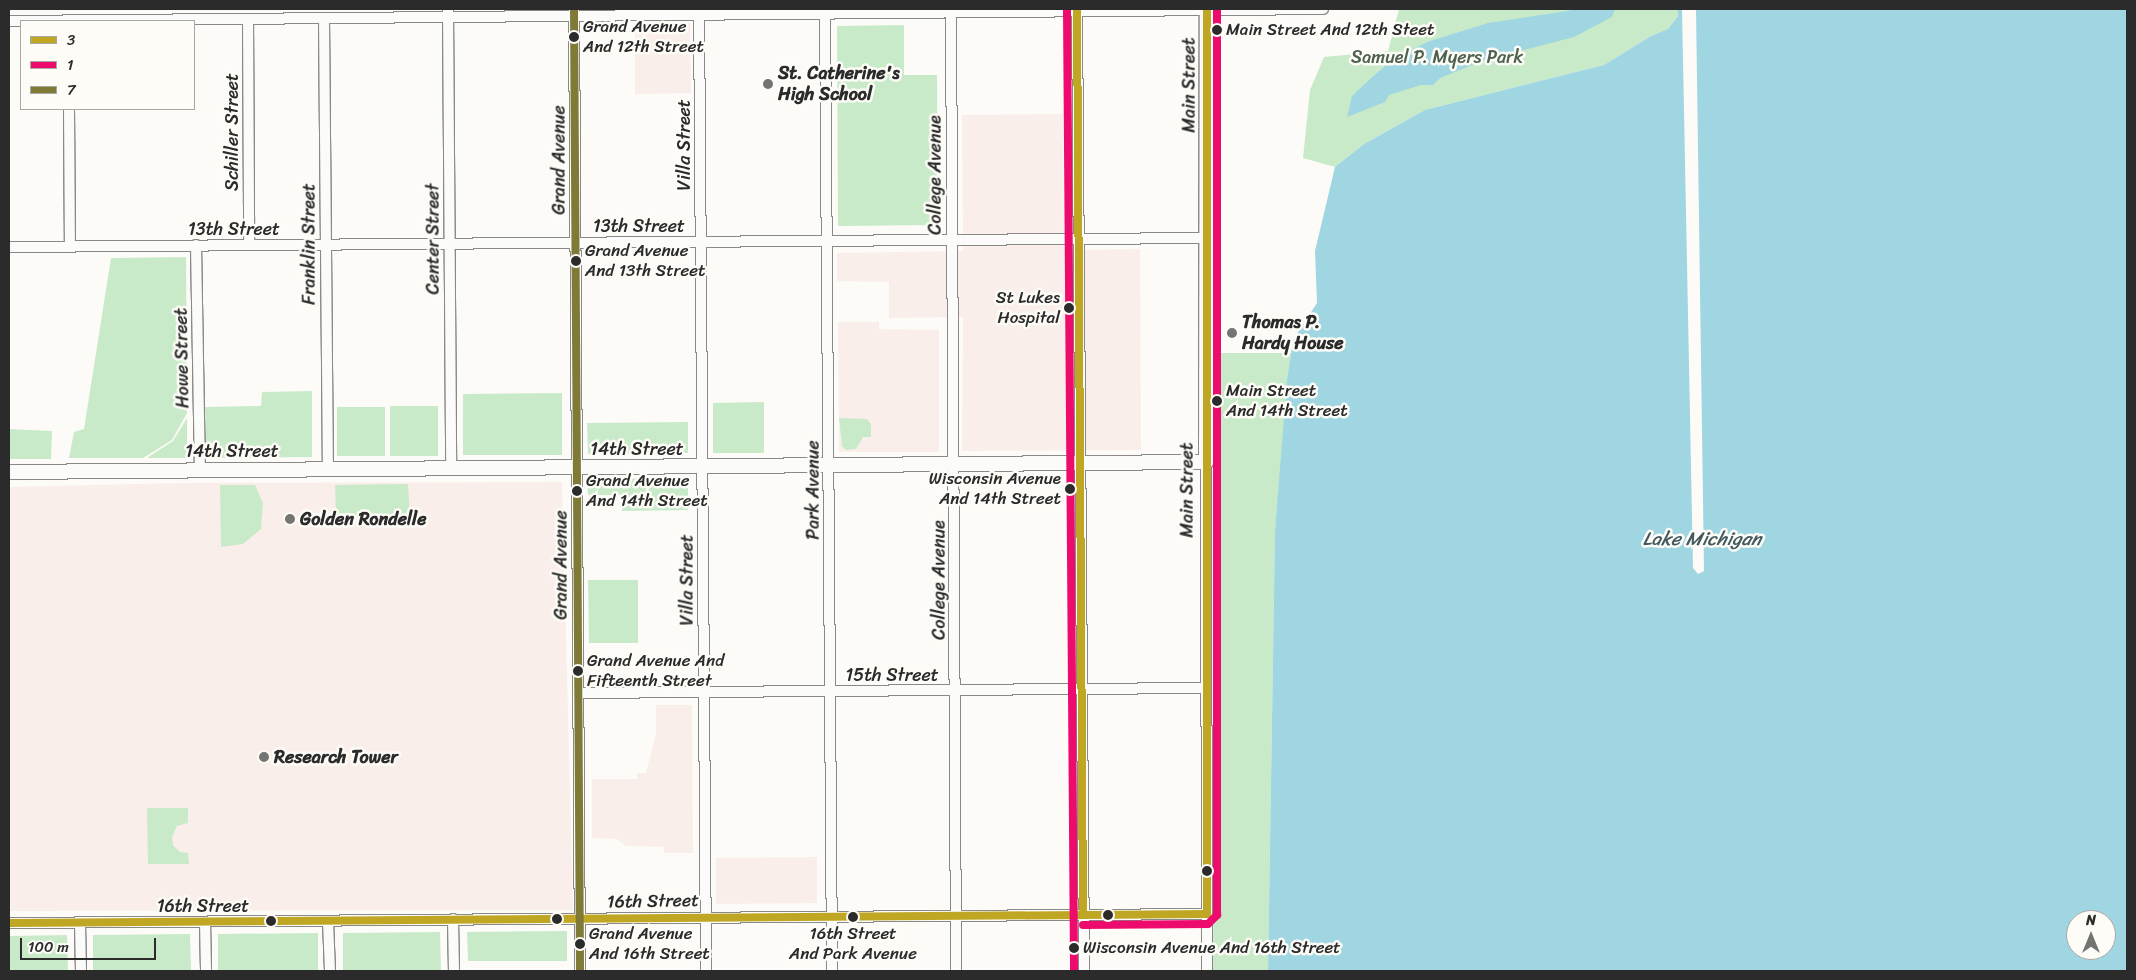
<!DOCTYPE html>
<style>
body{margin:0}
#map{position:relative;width:2136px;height:980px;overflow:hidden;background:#fcfbf8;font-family:Sriracha,sans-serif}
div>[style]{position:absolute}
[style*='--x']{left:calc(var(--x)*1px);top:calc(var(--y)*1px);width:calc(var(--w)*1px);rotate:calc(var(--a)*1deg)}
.built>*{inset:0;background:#f9eee9}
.green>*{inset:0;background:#c9eac9}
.water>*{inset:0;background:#a0d5e2}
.pier>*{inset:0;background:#fcfbf8}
.roads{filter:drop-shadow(1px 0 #898987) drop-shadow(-1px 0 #898987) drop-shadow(0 1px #898987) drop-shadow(0 -1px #898987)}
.minor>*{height:10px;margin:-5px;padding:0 5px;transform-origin:5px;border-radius:5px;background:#fbfbf9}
.major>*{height:14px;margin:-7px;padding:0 7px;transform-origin:7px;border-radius:7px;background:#fbfbf9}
.bus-1>*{height:8px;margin:-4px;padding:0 4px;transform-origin:4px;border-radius:4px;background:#c0a723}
.bus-2>*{height:8px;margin:-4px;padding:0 4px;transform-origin:4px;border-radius:4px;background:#ed0b6d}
.bus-3>*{height:8px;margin:-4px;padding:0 4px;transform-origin:4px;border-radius:4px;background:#7f7b37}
.dots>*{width:14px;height:14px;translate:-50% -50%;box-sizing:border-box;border:2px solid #fdfcf7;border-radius:50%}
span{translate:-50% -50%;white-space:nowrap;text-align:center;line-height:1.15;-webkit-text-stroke:5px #fdfcf7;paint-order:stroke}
.bus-label{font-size:17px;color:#2b2b2b}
.left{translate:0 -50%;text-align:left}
.right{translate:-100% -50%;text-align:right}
.park-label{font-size:18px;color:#4e604f}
.poi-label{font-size:18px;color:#2b2b2b;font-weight:700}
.street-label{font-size:18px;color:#2b2b2b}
.water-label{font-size:19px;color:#42595f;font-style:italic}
.frame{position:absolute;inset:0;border:10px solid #2b2b2b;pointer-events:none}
.legend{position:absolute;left:20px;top:20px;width:175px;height:90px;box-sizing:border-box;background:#fdfcf7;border:1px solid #a9a8a5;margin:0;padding:6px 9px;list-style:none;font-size:15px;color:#2b2b2b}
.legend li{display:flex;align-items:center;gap:10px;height:25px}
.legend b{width:25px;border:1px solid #a9a8a5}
.north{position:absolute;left:2066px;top:910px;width:50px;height:50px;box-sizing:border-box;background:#fdfcf7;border:1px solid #a9a8a5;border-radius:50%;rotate:0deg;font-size:14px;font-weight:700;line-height:20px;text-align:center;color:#2b2b2b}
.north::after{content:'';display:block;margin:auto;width:18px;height:22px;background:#747473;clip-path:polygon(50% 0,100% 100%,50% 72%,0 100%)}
.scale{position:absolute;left:20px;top:938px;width:136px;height:22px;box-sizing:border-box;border:2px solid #2b2b2b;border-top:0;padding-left:6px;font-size:15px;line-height:18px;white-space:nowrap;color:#2b2b2b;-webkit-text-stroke:4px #fdfcf7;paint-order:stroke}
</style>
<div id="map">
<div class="built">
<div style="clip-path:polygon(635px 22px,690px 23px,691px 93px,635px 94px)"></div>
<div style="clip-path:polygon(1063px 114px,1064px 250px,1140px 249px,1141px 450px,962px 451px,963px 317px,889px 318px,889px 282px,837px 281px,837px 253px,963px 251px,962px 115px)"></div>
<div style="clip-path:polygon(838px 322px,879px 322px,879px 329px,939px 330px,939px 452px,839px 452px)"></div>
<div style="clip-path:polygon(562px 482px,573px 910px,9px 911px,9px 487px,179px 483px)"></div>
<div style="clip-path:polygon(656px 705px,692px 705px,693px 853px,664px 853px,664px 847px,626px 846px,617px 839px,592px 838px,592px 779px,637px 779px,637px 773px,646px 773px,656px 733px)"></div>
<div style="clip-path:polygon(817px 857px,817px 903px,716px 904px,716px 858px)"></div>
</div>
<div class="green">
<div style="clip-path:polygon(1399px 9px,1678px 9px,1678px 16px,1668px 29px,1651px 36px,1604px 65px,1425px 110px,1364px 144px,1335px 167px,1303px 158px,1310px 90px,1324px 57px,1388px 51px)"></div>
<div style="clip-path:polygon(904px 25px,904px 75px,937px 75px,938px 225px,838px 226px,837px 26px)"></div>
<div style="clip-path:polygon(186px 257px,187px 413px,172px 440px,143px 458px,69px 458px,74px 432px,84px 429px,111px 258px)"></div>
<div style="clip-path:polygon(1216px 353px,1291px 353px,1275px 531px,1268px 971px,1213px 971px)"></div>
<div style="clip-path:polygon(312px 391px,312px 457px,206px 458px,205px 407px,261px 406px,262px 392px)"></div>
<div style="clip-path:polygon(562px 393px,562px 455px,463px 455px,463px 394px)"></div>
<div style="clip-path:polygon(764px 402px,764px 453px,713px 453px,713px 403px)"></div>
<div style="clip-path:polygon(390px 406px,438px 406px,438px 456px,390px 456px)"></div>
<div style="clip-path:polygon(337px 407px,385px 407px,385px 456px,337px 456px)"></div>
<div style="clip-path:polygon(187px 418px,187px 458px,147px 458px,173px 441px)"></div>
<div style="clip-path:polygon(839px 418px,867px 419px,871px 424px,871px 437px,863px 437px,856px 449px,846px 450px,842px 446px)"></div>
<div style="clip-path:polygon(688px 422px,688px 453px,588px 454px,587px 423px)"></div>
<div style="clip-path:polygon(9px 429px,52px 431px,51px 459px,9px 459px)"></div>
<div style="clip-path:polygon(688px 478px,688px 510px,622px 511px,622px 495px,588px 495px,587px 479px)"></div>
<div style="clip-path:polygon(408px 484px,410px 516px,336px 517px,335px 485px)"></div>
<div style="clip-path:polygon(220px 485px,255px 485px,263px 503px,261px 529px,243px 544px,221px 547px)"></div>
<div style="clip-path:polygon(588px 580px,638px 580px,638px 643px,589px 643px)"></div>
<div style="clip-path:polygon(147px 808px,188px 808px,188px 823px,177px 826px,172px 837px,173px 845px,180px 852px,188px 853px,189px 864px,148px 864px)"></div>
<div style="clip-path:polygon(567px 931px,567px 961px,468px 961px,467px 932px)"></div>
<div style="clip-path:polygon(440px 932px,441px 971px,343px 971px,343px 933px)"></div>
<div style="clip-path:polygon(318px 933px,318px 971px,218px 971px,218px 934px)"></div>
<div style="clip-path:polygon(190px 934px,191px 971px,93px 971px,93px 935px)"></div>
<div style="clip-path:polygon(67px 935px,68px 971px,9px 971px,9px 936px)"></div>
</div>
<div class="water">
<div style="clip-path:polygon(1580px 9px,1615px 9px,1612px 17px,1574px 37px,1485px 60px,1440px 78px,1433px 85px,1421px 85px,1389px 95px,1385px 102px,1347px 117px,1352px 96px,1371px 78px,1395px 58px,1427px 42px,1488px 23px)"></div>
<div style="clip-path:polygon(evenodd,1678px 9px,2127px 9px,2127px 971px,1268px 971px,1275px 530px,1287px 381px,1293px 340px,1317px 303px,1315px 251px,1335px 167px,1364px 144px,1425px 110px,1604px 65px,1651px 36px,1668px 29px,1678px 16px,1678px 9px,2076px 920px,2106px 920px,2106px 950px,2076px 950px,2076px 920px)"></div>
</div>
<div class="pier">
<div style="clip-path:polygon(1682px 9px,1696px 9px,1704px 571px,1698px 574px,1693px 568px)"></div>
</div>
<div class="roads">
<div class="minor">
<div style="--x:448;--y:9;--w:459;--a:89.6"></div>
<div style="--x:574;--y:9;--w:962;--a:89.64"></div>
<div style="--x:699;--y:9;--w:962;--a:89.58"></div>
<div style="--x:951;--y:9;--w:962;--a:89.7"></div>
<div style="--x:1077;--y:9;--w:962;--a:89.58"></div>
<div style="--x:825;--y:10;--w:961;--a:89.58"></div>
<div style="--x:248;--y:19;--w:226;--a:89.7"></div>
<div style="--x:324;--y:19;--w:450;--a:89.5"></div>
<div style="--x:9;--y:21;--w:1314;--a:-0.52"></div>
<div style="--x:69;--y:109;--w:137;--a:89.6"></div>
<div style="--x:196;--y:245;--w:225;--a:89"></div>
<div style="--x:9;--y:247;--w:1199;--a:-0.43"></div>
<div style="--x:1206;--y:462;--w:509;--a:89.89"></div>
<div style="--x:578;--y:693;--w:627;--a:-0.46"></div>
<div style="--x:453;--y:919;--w:52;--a:88.9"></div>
<div style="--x:328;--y:921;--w:50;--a:87.7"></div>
<div style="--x:205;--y:922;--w:49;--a:88.8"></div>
<div style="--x:9;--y:923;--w:1198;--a:-0.43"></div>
<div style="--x:80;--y:923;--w:48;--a:88.8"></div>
</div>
<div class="major">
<div style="--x:9;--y:472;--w:1197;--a:-0.48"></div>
<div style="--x:1206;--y:462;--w:453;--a:-89.9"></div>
</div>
</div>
<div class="bus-1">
<div style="--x:1077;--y:9;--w:906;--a:89.62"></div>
<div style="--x:9;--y:923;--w:1198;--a:-0.43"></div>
<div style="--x:1207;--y:914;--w:905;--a:-90"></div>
</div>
<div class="bus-2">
<div style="--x:1067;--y:9;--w:962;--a:89.58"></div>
<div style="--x:1083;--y:925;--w:125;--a:-0.5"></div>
<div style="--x:1208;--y:924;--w:13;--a:-45"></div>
<div style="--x:1217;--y:915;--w:906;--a:-90"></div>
</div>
<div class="bus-3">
<div style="--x:574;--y:9;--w:962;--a:89.64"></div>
</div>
<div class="dots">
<div style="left:1217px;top:30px;background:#2b2b2b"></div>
<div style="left:574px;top:37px;background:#2b2b2b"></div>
<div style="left:768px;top:84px;background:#747473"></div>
<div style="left:576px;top:261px;background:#2b2b2b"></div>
<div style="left:1069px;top:308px;background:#2b2b2b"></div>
<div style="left:1232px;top:333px;background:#747473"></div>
<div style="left:1217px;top:401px;background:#2b2b2b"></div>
<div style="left:1070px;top:489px;background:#2b2b2b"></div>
<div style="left:577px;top:491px;background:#2b2b2b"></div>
<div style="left:290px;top:519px;background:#747473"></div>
<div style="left:578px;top:671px;background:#2b2b2b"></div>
<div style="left:264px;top:757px;background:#747473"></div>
<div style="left:1207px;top:871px;background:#2b2b2b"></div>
<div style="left:1108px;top:915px;background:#2b2b2b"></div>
<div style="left:853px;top:917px;background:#2b2b2b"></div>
<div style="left:557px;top:919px;background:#2b2b2b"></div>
<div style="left:271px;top:921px;background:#2b2b2b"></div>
<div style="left:580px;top:944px;background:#2b2b2b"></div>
<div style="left:1074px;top:948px;background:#2b2b2b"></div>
</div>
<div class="bus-label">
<span class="left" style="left:583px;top:37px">Grand Avenue<br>And 12th Street</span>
<span class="left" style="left:1226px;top:30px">Main Street And 12th Steet</span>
<span class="left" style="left:585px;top:261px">Grand Avenue<br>And 13th Street</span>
<span class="right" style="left:1060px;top:308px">St Lukes<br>Hospital</span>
<span class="left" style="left:1226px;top:401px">Main Street<br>And 14th Street</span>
<span class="right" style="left:1061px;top:489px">Wisconsin Avenue<br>And 14th Street</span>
<span class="left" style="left:586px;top:491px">Grand Avenue<br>And 14th Street</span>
<span class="left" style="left:587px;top:671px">Grand Avenue And<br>Fifteenth Street</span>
<span class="left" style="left:589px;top:944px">Grand Avenue<br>And 16th Street</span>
<span style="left:853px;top:944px">16th Street<br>And Park Avenue</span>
<span class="left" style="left:1083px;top:948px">Wisconsin Avenue And 16th Street</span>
</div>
<div class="park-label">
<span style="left:1437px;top:57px">Samuel P. Myers Park</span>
</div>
<div class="poi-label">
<span class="left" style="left:778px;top:84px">St. Catherine's<br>High School</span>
<span class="left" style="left:1242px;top:333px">Thomas P.<br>Hardy House</span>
<span class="left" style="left:300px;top:519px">Golden Rondelle</span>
<span class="left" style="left:274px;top:757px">Research Tower</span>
</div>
<div class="street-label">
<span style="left:1189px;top:85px;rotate:-90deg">Main Street</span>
<span style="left:232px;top:132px;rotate:-90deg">Schiller Street</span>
<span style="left:684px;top:145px;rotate:-90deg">Villa Street</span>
<span style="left:559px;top:160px;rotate:-90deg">Grand Avenue</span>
<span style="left:935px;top:175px;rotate:-90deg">College Avenue</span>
<span style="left:639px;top:226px">13th Street</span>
<span style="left:234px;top:229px">13th Street</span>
<span style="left:433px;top:239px;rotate:-90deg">Center Street</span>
<span style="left:309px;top:244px;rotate:-90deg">Franklin Street</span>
<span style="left:182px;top:358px;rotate:-91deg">Howe Street</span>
<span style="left:637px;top:449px">14th Street</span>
<span style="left:232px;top:451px">14th Street</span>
<span style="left:813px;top:490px;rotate:-90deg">Park Avenue</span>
<span style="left:1187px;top:490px;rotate:-90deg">Main Street</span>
<span style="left:561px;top:565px;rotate:-90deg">Grand Avenue</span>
<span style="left:687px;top:580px;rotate:-90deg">Villa Street</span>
<span style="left:939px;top:580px;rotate:-90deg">College Avenue</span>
<span style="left:892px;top:675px">15th Street</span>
<span style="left:653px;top:901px;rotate:-1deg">16th Street</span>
<span style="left:203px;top:906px">16th Street</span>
</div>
<div class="water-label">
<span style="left:1702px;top:539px">Lake Michigan</span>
</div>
<div class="frame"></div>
<ul class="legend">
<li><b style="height:6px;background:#c0a723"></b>3</li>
<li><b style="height:6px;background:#ed0b6d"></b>1</li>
<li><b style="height:6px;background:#7f7b37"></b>7</li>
</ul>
<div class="north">N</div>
<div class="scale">100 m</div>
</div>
